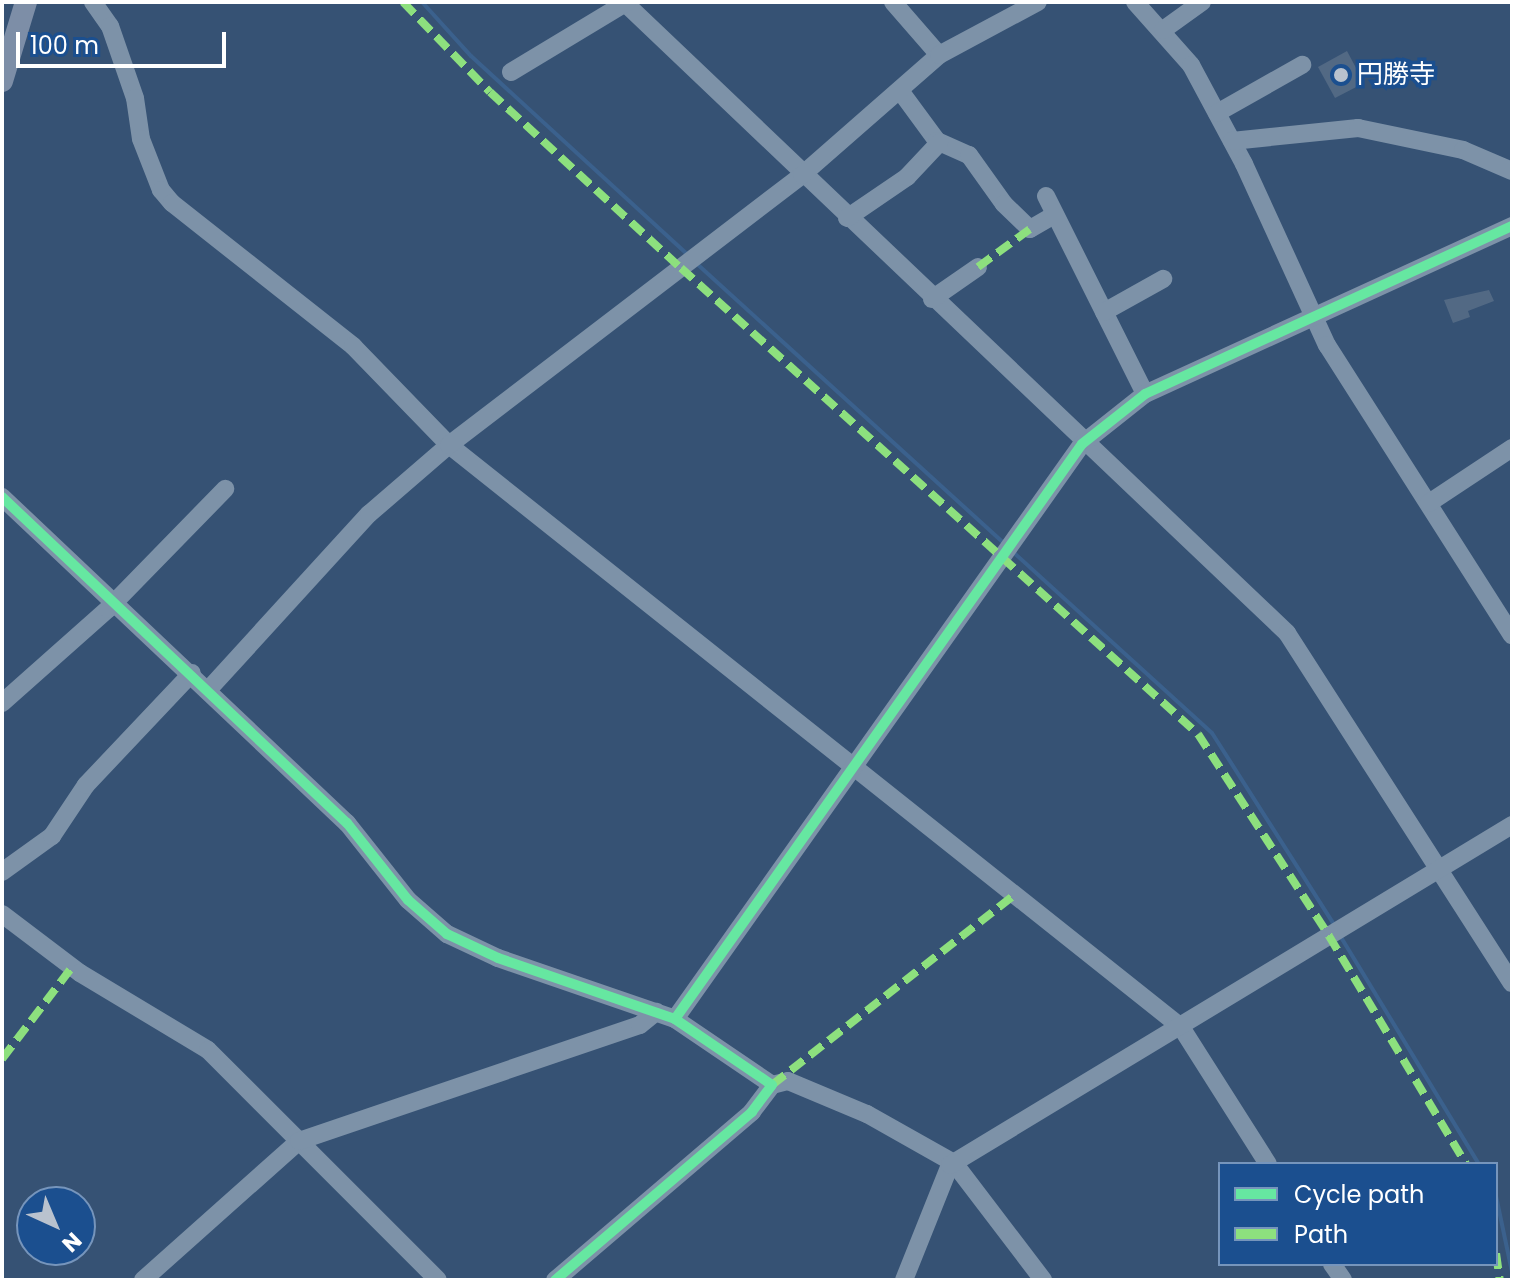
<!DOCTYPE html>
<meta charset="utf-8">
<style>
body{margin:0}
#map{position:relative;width:1514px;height:1282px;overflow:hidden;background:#365274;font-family:Poppins,"Noto Sans JP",sans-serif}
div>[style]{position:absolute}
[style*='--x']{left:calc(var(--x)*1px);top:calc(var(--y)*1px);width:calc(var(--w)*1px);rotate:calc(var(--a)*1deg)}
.stream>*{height:4px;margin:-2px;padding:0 2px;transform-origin:2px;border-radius:2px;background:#3b618d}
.building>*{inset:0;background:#526984}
.minor>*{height:18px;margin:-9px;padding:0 9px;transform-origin:9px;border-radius:9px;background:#7d92a8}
.major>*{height:22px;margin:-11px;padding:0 11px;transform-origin:11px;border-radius:11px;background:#7d8ea7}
.quiet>*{height:8px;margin-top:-4px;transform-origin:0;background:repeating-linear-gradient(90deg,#8de07e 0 16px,transparent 0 24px)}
.cycleway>*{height:10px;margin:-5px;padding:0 5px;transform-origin:5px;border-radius:5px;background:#66e7a1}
.dots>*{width:22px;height:22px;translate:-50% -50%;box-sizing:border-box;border:4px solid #1b4f8f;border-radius:50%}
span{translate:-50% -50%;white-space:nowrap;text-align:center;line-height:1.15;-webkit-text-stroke:7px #1b4f8f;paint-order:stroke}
.poi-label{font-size:26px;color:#fff}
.left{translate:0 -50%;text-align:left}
.frame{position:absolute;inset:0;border:4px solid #fff;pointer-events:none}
.legend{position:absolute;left:1218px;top:1162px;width:280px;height:104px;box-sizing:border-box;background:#1b4f8f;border:2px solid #7695bc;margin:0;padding:10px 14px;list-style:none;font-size:24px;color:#fff}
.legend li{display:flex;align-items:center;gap:16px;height:40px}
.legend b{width:40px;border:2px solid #7695bc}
.north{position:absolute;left:16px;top:1186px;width:80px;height:80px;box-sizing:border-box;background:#1b4f8f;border:2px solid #7695bc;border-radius:50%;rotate:136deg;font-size:22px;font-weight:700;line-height:32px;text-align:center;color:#fff}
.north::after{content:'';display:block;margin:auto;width:28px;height:36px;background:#b9c2ce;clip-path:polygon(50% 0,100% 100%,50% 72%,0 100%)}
.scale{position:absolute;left:16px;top:32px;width:210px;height:36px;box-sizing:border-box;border:4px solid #fff;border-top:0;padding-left:10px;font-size:24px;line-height:28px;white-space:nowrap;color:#fff;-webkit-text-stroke:6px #1b4f8f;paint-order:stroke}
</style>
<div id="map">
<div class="stream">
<div style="--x:422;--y:2;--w:73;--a:47.8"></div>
<div style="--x:471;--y:56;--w:293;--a:42.5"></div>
<div style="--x:696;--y:263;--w:419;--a:42.3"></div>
<div style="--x:1012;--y:551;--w:270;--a:42.3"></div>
<div style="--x:1212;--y:733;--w:229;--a:57.5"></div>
<div style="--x:1339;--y:934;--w:269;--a:58.7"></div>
<div style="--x:1496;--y:1196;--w:78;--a:78.1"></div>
</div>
<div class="building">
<div style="clip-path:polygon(1347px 51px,1364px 83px,1335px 98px,1318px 67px)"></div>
<div style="clip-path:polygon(1489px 290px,1494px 301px,1468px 311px,1470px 317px,1453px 323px,1444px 300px)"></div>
</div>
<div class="minor">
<div style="--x:93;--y:2;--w:29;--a:55"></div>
<div style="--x:110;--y:26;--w:76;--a:70.9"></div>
<div style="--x:135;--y:98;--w:41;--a:81.7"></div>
<div style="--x:141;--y:139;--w:55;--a:68.6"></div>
<div style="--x:161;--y:190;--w:17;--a:50"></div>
<div style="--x:172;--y:203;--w:231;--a:38.3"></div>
<div style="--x:353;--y:346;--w:138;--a:45.9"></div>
<div style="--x:449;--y:445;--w:935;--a:38.49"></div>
<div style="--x:1181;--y:1027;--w:162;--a:57.6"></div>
<div style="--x:893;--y:2;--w:70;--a:49"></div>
<div style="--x:1135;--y:2;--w:84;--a:48.4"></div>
<div style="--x:1191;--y:65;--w:112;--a:61.8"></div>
<div style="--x:1244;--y:164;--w:199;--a:65.4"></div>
<div style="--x:1327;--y:345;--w:344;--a:57.5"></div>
<div style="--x:625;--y:3;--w:914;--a:43.58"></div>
<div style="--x:1287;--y:633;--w:416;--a:57.3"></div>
<div style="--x:1163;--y:30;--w:48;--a:-35.7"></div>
<div style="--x:511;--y:72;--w:135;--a:-31.1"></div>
<div style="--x:901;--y:92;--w:61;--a:53.7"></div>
<div style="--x:937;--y:141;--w:35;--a:24"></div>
<div style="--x:969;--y:155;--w:60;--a:54.5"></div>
<div style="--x:1004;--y:204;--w:36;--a:44"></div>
<div style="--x:1030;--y:229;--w:28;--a:-30"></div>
<div style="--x:1217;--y:113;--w:98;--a:-29.5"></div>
<div style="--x:1232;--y:141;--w:127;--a:-5.9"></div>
<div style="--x:1358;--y:128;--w:107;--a:11.8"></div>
<div style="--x:1463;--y:150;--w:53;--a:23.2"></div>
<div style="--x:1046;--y:196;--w:221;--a:63.4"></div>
<div style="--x:847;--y:218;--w:73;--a:-34.3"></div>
<div style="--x:907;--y:177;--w:47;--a:-46.7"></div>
<div style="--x:932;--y:299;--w:56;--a:-34.8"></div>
<div style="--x:1104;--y:312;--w:68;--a:-29.2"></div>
<div style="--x:2;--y:497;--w:475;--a:43.4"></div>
<div style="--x:347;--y:823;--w:98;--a:51.6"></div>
<div style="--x:408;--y:900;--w:52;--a:41.1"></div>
<div style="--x:447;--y:934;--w:56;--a:25.2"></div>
<div style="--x:498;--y:958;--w:187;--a:19"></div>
<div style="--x:675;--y:1019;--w:117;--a:34.2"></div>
<div style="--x:772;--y:1085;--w:34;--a:127"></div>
<div style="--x:752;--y:1112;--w:259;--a:139.5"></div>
<div style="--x:1429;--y:503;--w:100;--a:-33.5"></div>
<div style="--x:209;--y:689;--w:237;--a:-47.6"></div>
<div style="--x:369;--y:514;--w:106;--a:-40.8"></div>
<div style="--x:449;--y:445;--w:444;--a:-37.4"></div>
<div style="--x:802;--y:175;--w:182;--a:-41.2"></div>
<div style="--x:939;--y:55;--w:112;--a:-28.2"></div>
<div style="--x:2;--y:703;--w:142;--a:-41.6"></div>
<div style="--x:108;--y:609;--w:168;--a:-45.7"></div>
<div style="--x:2;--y:872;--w:62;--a:-35.8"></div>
<div style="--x:52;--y:836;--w:61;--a:-56.3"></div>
<div style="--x:86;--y:785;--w:154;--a:-46.6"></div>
<div style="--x:2;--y:914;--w:98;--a:37.1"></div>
<div style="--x:80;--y:973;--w:149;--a:31"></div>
<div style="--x:208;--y:1050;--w:325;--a:45"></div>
<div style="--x:675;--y:1019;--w:704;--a:-54.71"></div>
<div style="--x:1082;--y:444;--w:80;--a:-38.4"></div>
<div style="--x:1145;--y:394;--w:404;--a:-24.6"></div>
<div style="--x:772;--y:1085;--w:16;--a:-14"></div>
<div style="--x:788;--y:1081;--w:86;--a:22.7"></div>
<div style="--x:867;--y:1114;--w:100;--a:29.4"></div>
<div style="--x:954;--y:1163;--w:147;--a:52.7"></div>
<div style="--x:1332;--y:1264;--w:19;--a:55"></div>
<div style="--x:143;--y:1280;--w:209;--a:-41.7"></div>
<div style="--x:299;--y:1141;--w:360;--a:-18.8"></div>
<div style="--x:640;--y:1025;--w:21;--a:-39"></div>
<div style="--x:904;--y:1280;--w:124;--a:-68.2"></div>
<div style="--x:950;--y:1165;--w:657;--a:-31.17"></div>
</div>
<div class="major">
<div style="--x:2;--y:81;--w:83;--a:-73.1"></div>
</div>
<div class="quiet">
<div style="--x:403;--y:2;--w:125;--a:46"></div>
<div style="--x:490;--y:92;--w:260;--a:42.7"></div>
<div style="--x:681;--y:268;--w:696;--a:42.03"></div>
<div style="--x:1198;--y:734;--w:241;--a:57"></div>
<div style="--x:1329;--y:936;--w:266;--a:59"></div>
<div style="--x:978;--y:267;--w:64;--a:-36.2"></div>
<div style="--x:2;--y:1059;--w:116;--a:-52.7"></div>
<div style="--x:772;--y:1085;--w:310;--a:-38.1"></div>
<div style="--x:1496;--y:1253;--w:27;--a:82"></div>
</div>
<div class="cycleway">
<div style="--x:2;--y:497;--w:475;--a:43.4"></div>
<div style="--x:347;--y:823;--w:98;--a:51.6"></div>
<div style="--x:408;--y:900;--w:52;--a:41.1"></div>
<div style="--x:447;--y:934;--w:56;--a:25.2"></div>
<div style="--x:498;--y:958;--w:187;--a:19"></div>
<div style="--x:675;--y:1019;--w:117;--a:34.2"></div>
<div style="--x:772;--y:1085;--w:34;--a:127"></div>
<div style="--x:752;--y:1112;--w:259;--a:139.5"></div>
<div style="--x:675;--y:1019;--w:704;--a:-54.71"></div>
<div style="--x:1082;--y:444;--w:80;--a:-38.4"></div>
<div style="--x:1145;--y:394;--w:404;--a:-24.6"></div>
</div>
<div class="dots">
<div style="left:1341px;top:75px;background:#b9c2ce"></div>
</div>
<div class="poi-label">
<span class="left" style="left:1357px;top:75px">円勝寺</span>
</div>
<div class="frame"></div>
<ul class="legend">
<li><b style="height:10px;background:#66e7a1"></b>Cycle path</li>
<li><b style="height:10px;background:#8de07e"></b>Path</li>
</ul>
<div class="north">N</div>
<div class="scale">100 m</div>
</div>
